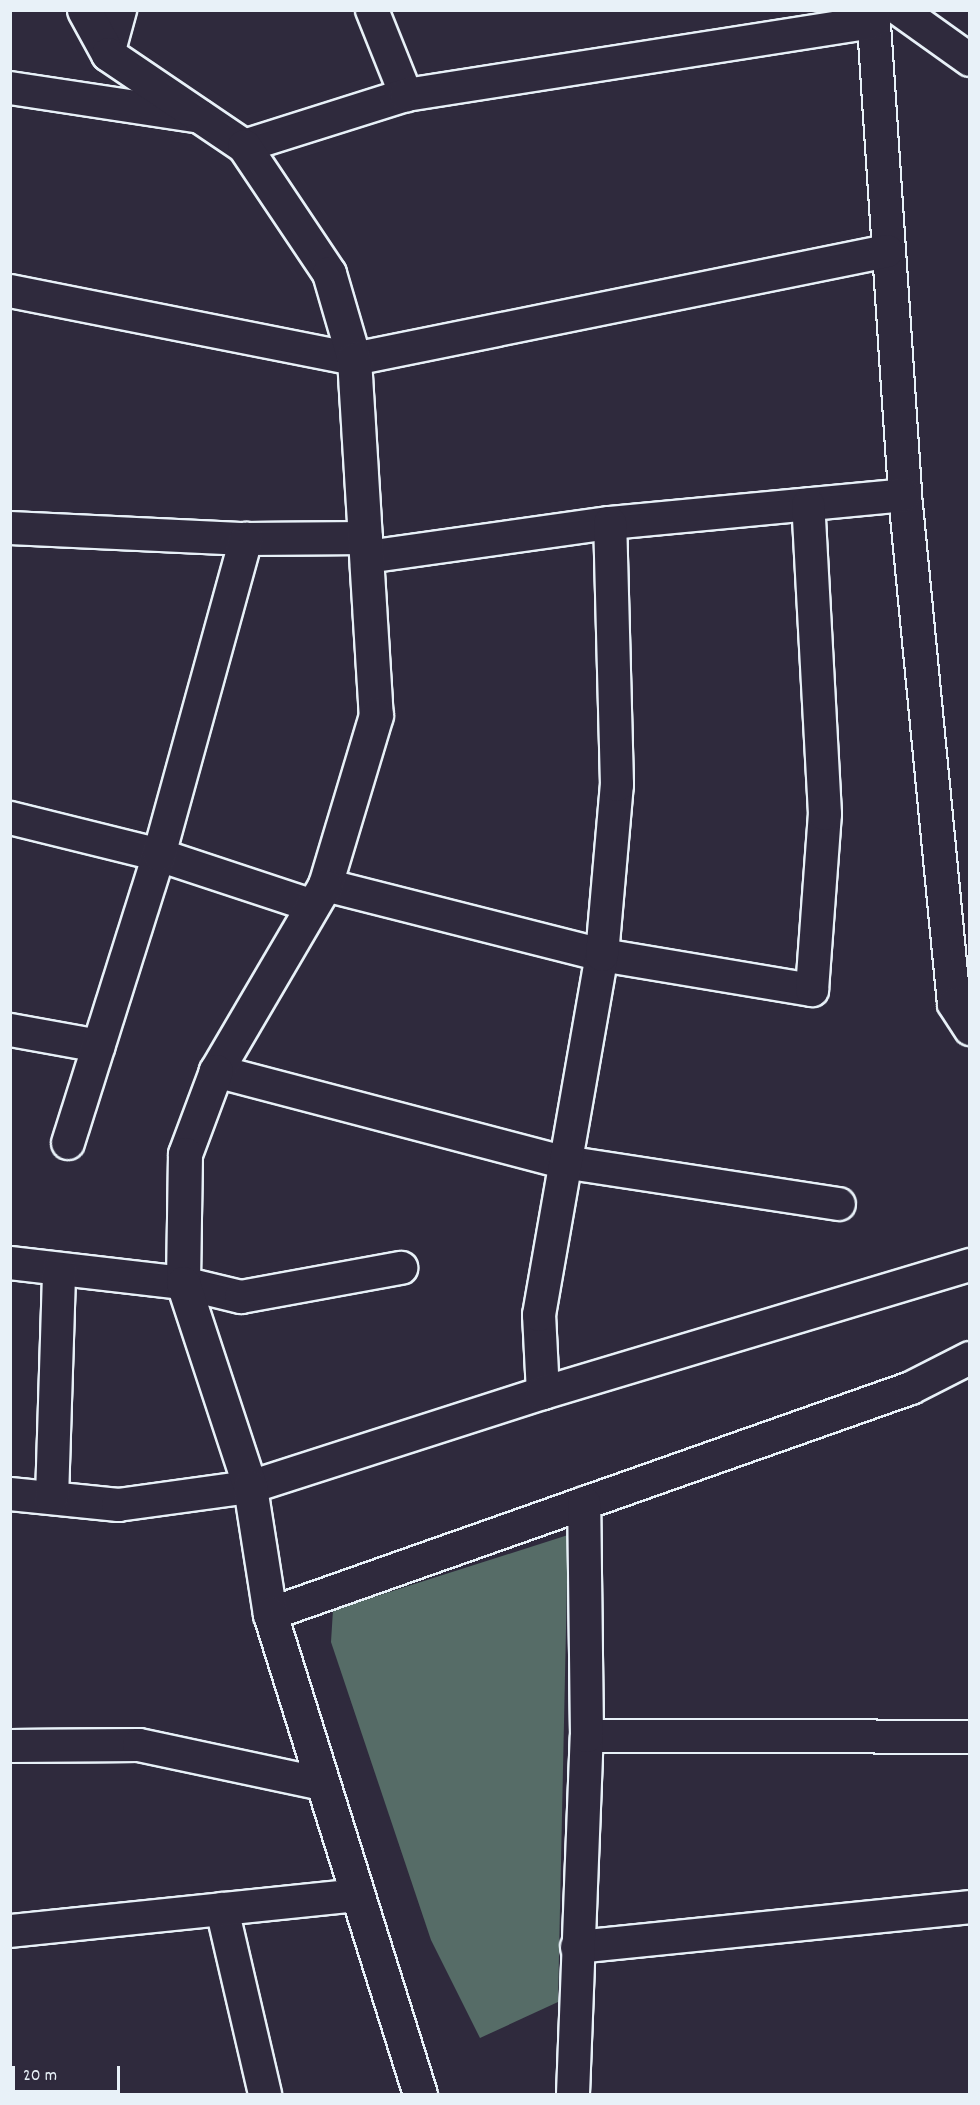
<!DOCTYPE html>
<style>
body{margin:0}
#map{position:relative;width:980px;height:2105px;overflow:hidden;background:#2f2a3d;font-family:Dekko,sans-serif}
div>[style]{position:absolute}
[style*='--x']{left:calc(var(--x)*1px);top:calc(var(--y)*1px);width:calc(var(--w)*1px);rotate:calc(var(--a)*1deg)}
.green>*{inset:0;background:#566c67}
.roads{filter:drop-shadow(2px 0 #e8f1f8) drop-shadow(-2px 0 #e8f1f8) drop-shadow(0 2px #e8f1f8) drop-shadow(0 -2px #e8f1f8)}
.minor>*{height:32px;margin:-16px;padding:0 16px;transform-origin:16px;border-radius:16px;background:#2f2a3d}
.tertiary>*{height:33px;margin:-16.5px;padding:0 16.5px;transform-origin:16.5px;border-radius:16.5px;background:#2f2a3d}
span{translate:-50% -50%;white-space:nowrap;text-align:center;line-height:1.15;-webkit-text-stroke:6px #2f2a3d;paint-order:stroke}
.frame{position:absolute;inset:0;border:12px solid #e8f1f8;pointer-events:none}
.scale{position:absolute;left:12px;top:2066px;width:108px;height:27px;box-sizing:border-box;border:3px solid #e8f1f8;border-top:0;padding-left:8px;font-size:18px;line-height:21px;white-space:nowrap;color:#e8f1f8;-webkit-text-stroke:4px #2f2a3d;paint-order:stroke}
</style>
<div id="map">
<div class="green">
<div style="clip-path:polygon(568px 1535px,558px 2002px,480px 2038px,431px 1940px,331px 1642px,333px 1610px)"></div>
</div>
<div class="roads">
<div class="minor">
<div style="--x:372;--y:10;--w:92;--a:68.2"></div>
<div style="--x:873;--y:10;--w:486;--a:86.2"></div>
<div style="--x:905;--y:495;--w:511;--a:84.5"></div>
<div style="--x:954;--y:1004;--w:30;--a:57"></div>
<div style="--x:900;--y:10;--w:86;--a:35.5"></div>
<div style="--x:108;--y:54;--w:46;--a:-74.7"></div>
<div style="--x:10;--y:88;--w:193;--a:8.6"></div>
<div style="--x:244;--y:146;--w:170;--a:-17.5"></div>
<div style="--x:406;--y:95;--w:473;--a:-8.9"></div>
<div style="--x:10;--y:291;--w:351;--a:11.2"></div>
<div style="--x:354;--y:359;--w:544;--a:-11.45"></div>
<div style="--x:10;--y:528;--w:236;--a:2.7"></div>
<div style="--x:246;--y:539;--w:120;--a:-0.5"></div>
<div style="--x:367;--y:557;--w:245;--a:-8"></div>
<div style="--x:610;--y:523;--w:296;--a:-5.4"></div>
<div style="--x:10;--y:818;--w:154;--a:13.9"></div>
<div style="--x:159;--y:855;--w:162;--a:18.3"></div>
<div style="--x:325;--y:885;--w:286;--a:14.2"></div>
<div style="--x:602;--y:955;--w:213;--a:9.5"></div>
<div style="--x:812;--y:990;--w:176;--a:-85.8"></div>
<div style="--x:825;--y:814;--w:310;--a:-93.1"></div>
<div style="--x:10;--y:1030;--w:90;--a:10.2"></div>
<div style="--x:216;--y:1071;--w:360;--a:14.7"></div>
<div style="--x:564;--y:1162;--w:278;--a:8.7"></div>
<div style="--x:68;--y:1143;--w:302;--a:-72.5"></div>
<div style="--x:159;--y:855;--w:328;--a:-74.6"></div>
<div style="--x:10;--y:1263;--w:174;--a:6.6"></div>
<div style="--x:183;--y:1283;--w:60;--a:13.6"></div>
<div style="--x:241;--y:1297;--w:163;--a:-10.3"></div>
<div style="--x:543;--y:1393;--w:78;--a:-92.9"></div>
<div style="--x:539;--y:1315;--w:365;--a:-80.1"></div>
<div style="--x:602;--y:955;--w:171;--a:-85"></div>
<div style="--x:617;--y:785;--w:262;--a:-91.5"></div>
<div style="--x:10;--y:1494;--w:109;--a:5.8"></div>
<div style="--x:118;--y:1505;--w:133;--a:-7.8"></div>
<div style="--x:250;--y:1487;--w:308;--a:-17.8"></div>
<div style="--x:543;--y:1393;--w:446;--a:-16.7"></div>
<div style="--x:52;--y:1498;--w:228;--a:-88.2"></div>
<div style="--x:270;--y:1614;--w:680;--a:-19.42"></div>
<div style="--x:911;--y:1388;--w:66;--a:-27"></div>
<div style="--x:587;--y:1736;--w:383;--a:0.1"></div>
<div style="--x:10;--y:1746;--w:129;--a:-0.4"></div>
<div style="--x:139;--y:1745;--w:188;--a:12"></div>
<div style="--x:222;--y:1909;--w:190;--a:76.9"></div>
<div style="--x:10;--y:1931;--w:350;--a:-5.9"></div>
<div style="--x:577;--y:1947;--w:395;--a:-5.8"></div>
<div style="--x:573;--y:2094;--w:358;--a:-87.8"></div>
<div style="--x:587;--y:1736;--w:233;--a:-90.7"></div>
</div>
<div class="tertiary">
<div style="--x:84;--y:10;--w:50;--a:61.4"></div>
<div style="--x:108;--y:54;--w:164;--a:34.1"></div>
<div style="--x:244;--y:146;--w:153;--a:56.2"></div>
<div style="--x:329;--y:273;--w:90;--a:73.8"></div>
<div style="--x:354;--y:359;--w:357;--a:86.5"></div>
<div style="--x:376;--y:715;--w:177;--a:106.7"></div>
<div style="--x:325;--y:885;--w:216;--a:120.4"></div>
<div style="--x:216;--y:1071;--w:89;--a:110.5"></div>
<div style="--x:185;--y:1154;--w:129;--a:90.9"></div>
<div style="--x:183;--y:1283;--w:215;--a:71.8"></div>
<div style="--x:250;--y:1487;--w:129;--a:81.1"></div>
<div style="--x:270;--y:1614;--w:503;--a:72.65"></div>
</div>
</div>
<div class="frame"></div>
<div class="scale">20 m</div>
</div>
